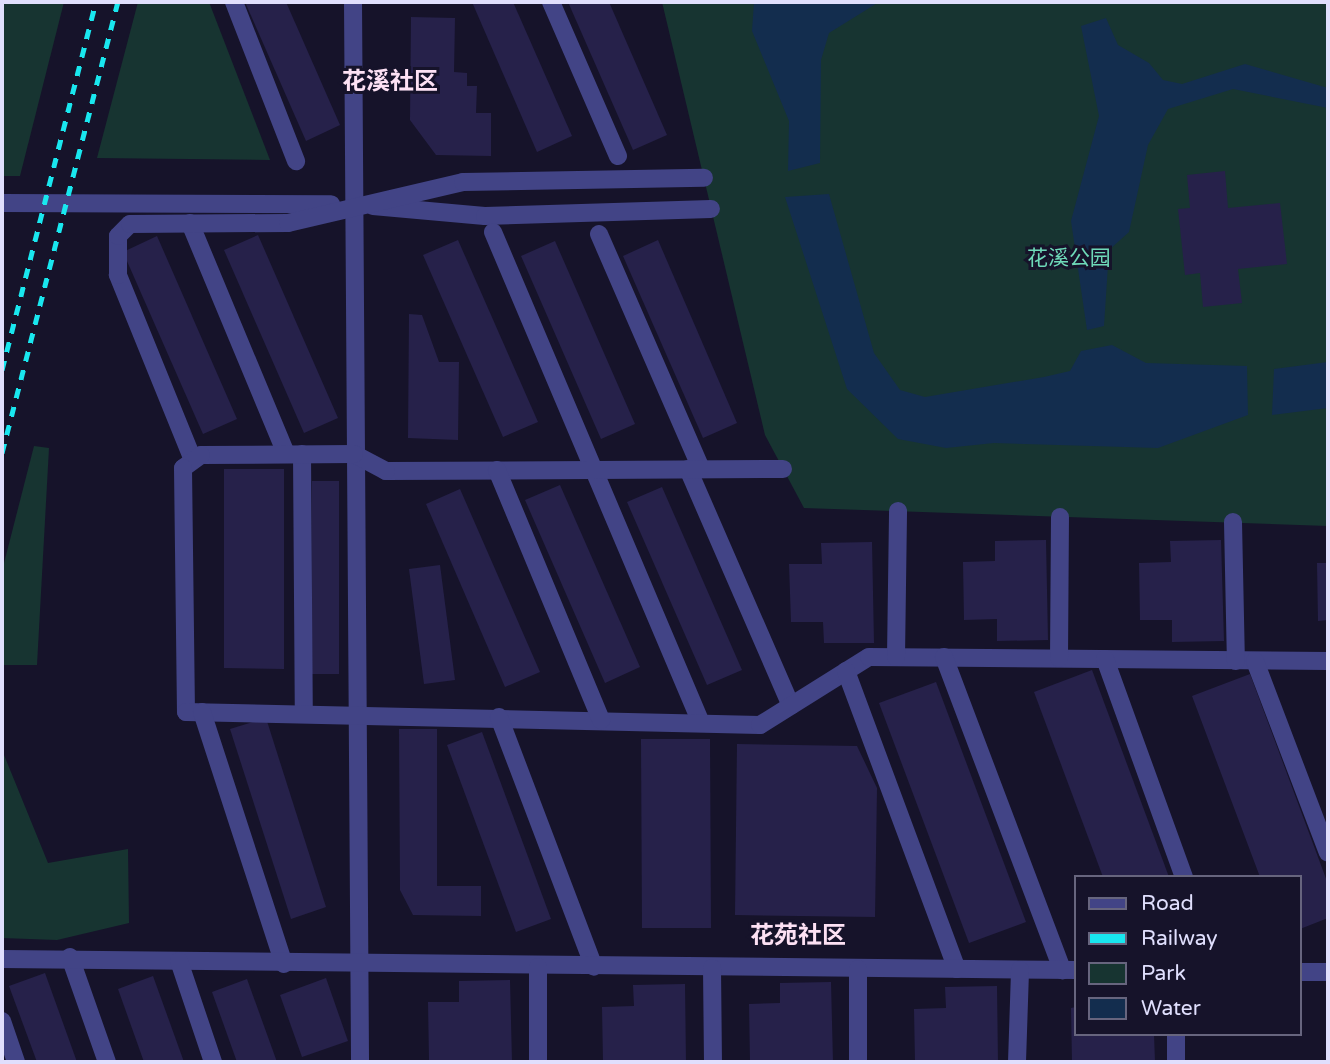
<!DOCTYPE html>
<meta charset="utf-8">
<style>
body{margin:0}
#map{position:relative;width:1330px;height:1064px;overflow:hidden;background:#16132a;font-family:"Varela Round","Noto Sans SC",sans-serif}
div>[style]{position:absolute}
[style*='--x']{left:calc(var(--x)*1px);top:calc(var(--y)*1px);width:calc(var(--w)*1px);rotate:calc(var(--a)*1deg)}
.green>*{inset:0;background:#173431}
.water>*{inset:0;background:#132d4e}
.building>*{inset:0;background:#26214a}
.minor>*{height:18px;margin:-9px;padding:0 9px;transform-origin:9px;border-radius:9px;background:#424486}
.rail>*{height:5px;margin-top:-2.5px;transform-origin:0;background:repeating-linear-gradient(90deg,#19e7ef 0 10px,transparent 0 19px)}
span{translate:-50% -50%;white-space:nowrap;text-align:center;line-height:1.15;-webkit-text-stroke:6px #16132a;paint-order:stroke}
.park-label{font-size:21px;color:#6ed9b8}
.quarter-label{font-size:24px;color:#fde1f4;font-weight:700}
.frame{position:absolute;inset:0;border:4px solid #e0dffd;pointer-events:none}
.legend{position:absolute;left:1074px;top:875px;width:228px;height:161px;box-sizing:border-box;background:#16132a;border:2px solid #67657e;margin:0;padding:9px 12px;list-style:none;font-size:21px;color:#e0dffd}
.legend li{display:flex;align-items:center;gap:14px;height:35px}
.legend b{width:35px;border:2px solid #67657e}
</style>
<div id="map">
<div class="green">
<div style="clip-path:polygon(2px 2px,64px 2px,20px 176px,2px 176px)"></div>
<div style="clip-path:polygon(138px 2px,209px 2px,270px 160px,97px 158px)"></div>
<div style="clip-path:polygon(662px 2px,1328px 2px,1328px 526px,804px 508px,765px 435px)"></div>
<div style="clip-path:polygon(34px 446px,49px 448px,37px 665px,2px 665px,2px 571px)"></div>
<div style="clip-path:polygon(2px 750px,48px 863px,128px 849px,129px 923px,57px 940px,2px 938px)"></div>
</div>
<div class="water">
<div style="clip-path:polygon(754px 2px,879px 2px,829px 33px,821px 60px,820px 163px,788px 171px,789px 121px,752px 31px)"></div>
<div style="clip-path:polygon(1106px 18px,1118px 45px,1149px 63px,1163px 80px,1182px 84px,1245px 64px,1328px 88px,1328px 108px,1233px 89px,1168px 109px,1148px 145px,1129px 232px,1109px 250px,1104px 326px,1087px 330px,1071px 221px,1099px 116px,1081px 26px)"></div>
<div style="clip-path:polygon(829px 194px,874px 353px,900px 390px,925px 397px,1044px 377px,1070px 371px,1081px 351px,1112px 345px,1146px 363px,1247px 366px,1248px 415px,1158px 448px,994px 443px,946px 448px,898px 439px,847px 389px,785px 197px)"></div>
<div style="clip-path:polygon(1328px 362px,1328px 408px,1272px 415px,1274px 369px)"></div>
</div>
<div class="building">
<div style="clip-path:polygon(245px 2px,286px 2px,340px 125px,306px 141px)"></div>
<div style="clip-path:polygon(472px 2px,513px 2px,572px 136px,537px 152px)"></div>
<div style="clip-path:polygon(568px 2px,609px 2px,667px 135px,633px 150px)"></div>
<div style="clip-path:polygon(411px 17px,455px 18px,454px 72px,467px 73px,467px 86px,477px 86px,476px 113px,491px 113px,491px 156px,436px 155px,410px 120px)"></div>
<div style="clip-path:polygon(1225px 171px,1228px 208px,1280px 203px,1287px 264px,1238px 269px,1242px 303px,1203px 307px,1200px 273px,1185px 275px,1178px 209px,1190px 208px,1187px 175px)"></div>
<div style="clip-path:polygon(258px 235px,338px 418px,304px 433px,224px 250px)"></div>
<div style="clip-path:polygon(157px 236px,237px 419px,203px 434px,123px 252px)"></div>
<div style="clip-path:polygon(458px 240px,538px 422px,503px 437px,423px 255px)"></div>
<div style="clip-path:polygon(658px 240px,737px 423px,703px 438px,623px 256px)"></div>
<div style="clip-path:polygon(555px 241px,635px 424px,601px 439px,521px 256px)"></div>
<div style="clip-path:polygon(409px 314px,422px 315px,439px 362px,459px 362px,458px 440px,408px 438px)"></div>
<div style="clip-path:polygon(224px 469px,284px 469px,284px 669px,224px 668px)"></div>
<div style="clip-path:polygon(312px 481px,339px 481px,339px 674px,312px 674px)"></div>
<div style="clip-path:polygon(560px 485px,640px 667px,605px 683px,525px 500px)"></div>
<div style="clip-path:polygon(662px 487px,742px 670px,707px 685px,627px 502px)"></div>
<div style="clip-path:polygon(460px 489px,540px 672px,505px 687px,426px 504px)"></div>
<div style="clip-path:polygon(1046px 540px,1048px 640px,997px 641px,997px 619px,964px 620px,963px 562px,995px 561px,995px 541px)"></div>
<div style="clip-path:polygon(1221px 540px,1224px 641px,1172px 642px,1172px 620px,1140px 620px,1139px 563px,1171px 562px,1170px 541px)"></div>
<div style="clip-path:polygon(872px 542px,874px 643px,824px 643px,823px 622px,791px 622px,789px 564px,822px 564px,821px 543px)"></div>
<div style="clip-path:polygon(1317px 563px,1328px 563px,1328px 620px,1318px 621px)"></div>
<div style="clip-path:polygon(440px 565px,455px 680px,424px 684px,409px 569px)"></div>
<div style="clip-path:polygon(1092px 670px,1169px 877px,1103px 877px,1034px 692px)"></div>
<div style="clip-path:polygon(1250px 674px,1328px 884px,1328px 918px,1300px 929px,1300px 877px,1260px 877px,1192px 696px)"></div>
<div style="clip-path:polygon(936px 682px,1026px 922px,969px 943px,879px 703px)"></div>
<div style="clip-path:polygon(266px 718px,326px 907px,291px 919px,230px 729px)"></div>
<div style="clip-path:polygon(399px 729px,437px 729px,437px 886px,481px 886px,481px 916px,413px 915px,400px 890px)"></div>
<div style="clip-path:polygon(482px 732px,551px 919px,516px 932px,447px 745px)"></div>
<div style="clip-path:polygon(641px 739px,710px 739px,711px 928px,642px 928px)"></div>
<div style="clip-path:polygon(737px 744px,857px 746px,877px 788px,875px 917px,735px 915px)"></div>
<div style="clip-path:polygon(45px 973px,77px 1062px,37px 1062px,9px 986px)"></div>
<div style="clip-path:polygon(153px 976px,184px 1062px,144px 1062px,118px 989px)"></div>
<div style="clip-path:polygon(326px 978px,348px 1041px,302px 1057px,280px 995px)"></div>
<div style="clip-path:polygon(247px 979px,277px 1062px,237px 1062px,212px 992px)"></div>
<div style="clip-path:polygon(510px 980px,512px 1062px,429px 1060px,428px 1002px,459px 1002px,459px 981px)"></div>
<div style="clip-path:polygon(831px 982px,833px 1062px,750px 1061px,749px 1004px,780px 1003px,780px 983px)"></div>
<div style="clip-path:polygon(685px 984px,686px 1062px,603px 1062px,602px 1007px,634px 1006px,633px 985px)"></div>
<div style="clip-path:polygon(997px 986px,998px 1062px,915px 1062px,914px 1009px,946px 1008px,945px 987px)"></div>
<div style="clip-path:polygon(1076px 1007px,1076px 1034px,1154px 1034px,1155px 1062px,1072px 1062px,1071px 1008px)"></div>
</div>
<div class="minor">
<div style="--x:234;--y:2;--w:171;--a:68.7"></div>
<div style="--x:353;--y:2;--w:1060;--a:89.62"></div>
<div style="--x:551;--y:2;--w:168;--a:66.5"></div>
<div style="--x:2;--y:203;--w:329;--a:0.2"></div>
<div style="--x:373;--y:206;--w:112;--a:5.1"></div>
<div style="--x:485;--y:216;--w:226;--a:-1.8"></div>
<div style="--x:190;--y:223;--w:250;--a:67.4"></div>
<div style="--x:493;--y:232;--w:533;--a:67.04"></div>
<div style="--x:599;--y:234;--w:256;--a:66.5"></div>
<div style="--x:302;--y:454;--w:258;--a:89.6"></div>
<div style="--x:193;--y:460;--w:200;--a:-112.1"></div>
<div style="--x:118;--y:275;--w:39;--a:-90"></div>
<div style="--x:118;--y:236;--w:17;--a:-45"></div>
<div style="--x:130;--y:224;--w:158;--a:-0.4"></div>
<div style="--x:288;--y:223;--w:180;--a:-13.2"></div>
<div style="--x:463;--y:182;--w:241;--a:-1"></div>
<div style="--x:688;--y:469;--w:258;--a:66.5"></div>
<div style="--x:783;--y:469;--w:397;--a:179.7"></div>
<div style="--x:386;--y:471;--w:36;--a:-152"></div>
<div style="--x:354;--y:454;--w:153;--a:179.6"></div>
<div style="--x:201;--y:455;--w:22;--a:144"></div>
<div style="--x:183;--y:468;--w:244;--a:89.3"></div>
<div style="--x:186;--y:712;--w:574;--a:1.3"></div>
<div style="--x:760;--y:725;--w:128;--a:-32"></div>
<div style="--x:869;--y:657;--w:459;--a:0.5"></div>
<div style="--x:497;--y:470;--w:271;--a:67.4"></div>
<div style="--x:1233;--y:522;--w:139;--a:88.8"></div>
<div style="--x:896;--y:657;--w:146;--a:-89.2"></div>
<div style="--x:944;--y:657;--w:335;--a:69.3"></div>
<div style="--x:1059;--y:658;--w:141;--a:-89.6"></div>
<div style="--x:1105;--y:659;--w:232;--a:70.1"></div>
<div style="--x:1255;--y:661;--w:205;--a:69.2"></div>
<div style="--x:846;--y:671;--w:318;--a:69.6"></div>
<div style="--x:202;--y:712;--w:265;--a:72"></div>
<div style="--x:499;--y:717;--w:267;--a:69.2"></div>
<div style="--x:70;--y:957;--w:111;--a:70.6"></div>
<div style="--x:2;--y:959;--w:1074;--a:0.59"></div>
<div style="--x:179;--y:961;--w:107;--a:71.4"></div>
<div style="--x:538;--y:967;--w:95;--a:90"></div>
<div style="--x:712;--y:968;--w:94;--a:89.4"></div>
<div style="--x:1300;--y:972;--w:28;--a:0"></div>
<div style="--x:2;--y:1021;--w:43;--a:71.1"></div>
<div style="--x:858;--y:1062;--w:93;--a:-90"></div>
<div style="--x:1017;--y:1062;--w:92;--a:-88.1"></div>
<div style="--x:1176;--y:1062;--w:28;--a:-90"></div>
</div>
<div class="rail">
<div style="--x:2;--y:370;--w:380;--a:-75.7"></div>
<div style="--x:2;--y:453;--w:466;--a:-75.6"></div>
</div>
<div class="park-label">
<span style="left:1069px;top:259px">花溪公园</span>
</div>
<div class="quarter-label">
<span style="left:390px;top:82px">花溪社区</span>
<span style="left:798px;top:936px">花苑社区</span>
</div>
<div class="frame"></div>
<ul class="legend">
<li><b style="height:9px;background:#424486"></b>Road</li>
<li><b style="height:9px;background:#19e7ef"></b>Railway</li>
<li><b style="height:19px;background:#173431"></b>Park</li>
<li><b style="height:19px;background:#132d4e"></b>Water</li>
</ul>
</div>
